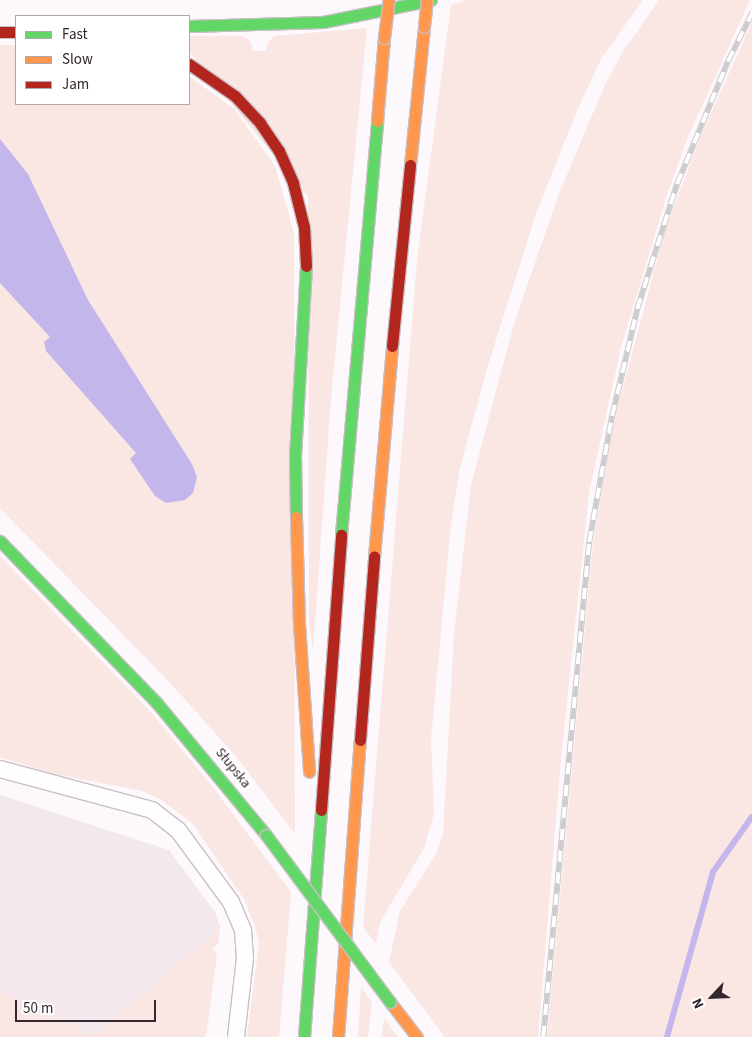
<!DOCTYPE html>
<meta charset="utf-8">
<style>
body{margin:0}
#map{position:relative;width:752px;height:1037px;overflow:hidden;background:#fdf8fb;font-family:"Source Sans 3",sans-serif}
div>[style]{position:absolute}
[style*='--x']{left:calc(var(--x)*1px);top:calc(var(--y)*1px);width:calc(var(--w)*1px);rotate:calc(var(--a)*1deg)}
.built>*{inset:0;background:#f4e8ef}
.green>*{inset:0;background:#fae6e3}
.water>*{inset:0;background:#c2b6eb}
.stream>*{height:5.5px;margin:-2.75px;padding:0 2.75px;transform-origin:2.75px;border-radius:2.75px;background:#c2b6eb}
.roads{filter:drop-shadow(1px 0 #c9c0c5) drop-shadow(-1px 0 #c9c0c5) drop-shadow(0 1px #c9c0c5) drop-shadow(0 -1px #c9c0c5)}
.street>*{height:16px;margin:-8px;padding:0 8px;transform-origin:8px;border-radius:8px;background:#fffefe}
.fast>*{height:11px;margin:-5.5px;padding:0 5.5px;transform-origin:5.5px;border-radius:5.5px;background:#63d668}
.slow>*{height:11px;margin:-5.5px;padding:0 5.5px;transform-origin:5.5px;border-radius:5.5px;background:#ff974d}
.jam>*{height:11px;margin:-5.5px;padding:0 5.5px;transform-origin:5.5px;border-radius:5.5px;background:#b3261e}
.rail>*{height:5.5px;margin-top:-2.75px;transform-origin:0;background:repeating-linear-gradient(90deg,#fff 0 11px,#cdcbcc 0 22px);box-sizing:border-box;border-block:1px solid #cdcbcc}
.bridges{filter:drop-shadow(1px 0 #c9c0c5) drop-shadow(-1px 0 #c9c0c5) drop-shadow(0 1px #c9c0c5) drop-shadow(0 -1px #c9c0c5)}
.fast-bridge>*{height:11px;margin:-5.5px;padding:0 5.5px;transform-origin:5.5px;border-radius:5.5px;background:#63d668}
.slow-bridge>*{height:11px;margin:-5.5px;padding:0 5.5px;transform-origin:5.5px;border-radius:5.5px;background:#ff974d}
span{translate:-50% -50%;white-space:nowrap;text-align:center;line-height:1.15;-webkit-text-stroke:5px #fff;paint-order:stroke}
.street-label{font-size:14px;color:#34262e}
.legend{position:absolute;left:15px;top:15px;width:175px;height:90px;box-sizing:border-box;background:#fff;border:1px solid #aea8ab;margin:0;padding:6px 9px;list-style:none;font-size:15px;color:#34262e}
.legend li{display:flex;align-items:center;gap:10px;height:25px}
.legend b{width:25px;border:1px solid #aea8ab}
.north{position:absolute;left:687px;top:972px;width:50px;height:50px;-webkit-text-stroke:4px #fff;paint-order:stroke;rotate:245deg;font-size:14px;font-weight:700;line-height:20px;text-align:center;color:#34262e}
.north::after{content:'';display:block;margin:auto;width:18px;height:22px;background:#34262e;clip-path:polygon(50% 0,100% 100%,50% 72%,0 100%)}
.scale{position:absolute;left:15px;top:1000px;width:141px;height:22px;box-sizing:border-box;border:2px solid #34262e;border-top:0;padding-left:6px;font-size:15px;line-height:18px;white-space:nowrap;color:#34262e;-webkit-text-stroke:4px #fff;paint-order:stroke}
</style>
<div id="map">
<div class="built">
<div style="clip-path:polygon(0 795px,169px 850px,215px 912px,220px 927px,95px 1035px,0 990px)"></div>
</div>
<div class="green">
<div style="clip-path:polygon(466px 0,643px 0,601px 59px,576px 113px,537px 211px,488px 365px,460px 468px,451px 524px,431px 739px,434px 814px,424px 848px,380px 922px,376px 944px,363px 927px,417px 260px,451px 5px)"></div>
<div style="clip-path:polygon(659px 0,750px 0,688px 137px,667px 195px,621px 347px,589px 493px,561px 759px,538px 1037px,445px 1037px,389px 962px,400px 911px,435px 856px,443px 835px,454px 633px,471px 485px,513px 327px,558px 196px,604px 87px,622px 53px)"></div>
<div style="clip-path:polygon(752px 22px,752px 1037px,547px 1037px,593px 543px,615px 417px,665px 230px,699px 140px)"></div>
<div style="clip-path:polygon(367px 28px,331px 398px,313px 650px,309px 620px,308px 197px,189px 52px,189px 36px,243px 36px,251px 42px,253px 51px,266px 51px,268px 42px,275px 36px)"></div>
<div style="clip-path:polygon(0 45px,16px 45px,16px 104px,189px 104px,189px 76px,234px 109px,275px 166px,294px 233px,295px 834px,239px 760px,173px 686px,0 508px)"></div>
<div style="clip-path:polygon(0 556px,150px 711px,212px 786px,291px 892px,279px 1037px,247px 1037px,259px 943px,255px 926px,244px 899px,192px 823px,160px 799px,143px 791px,53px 774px,0 757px)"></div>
<div style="clip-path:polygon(220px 927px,219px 942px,213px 949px,217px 955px,206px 1037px,0 1037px,0 990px,95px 1035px)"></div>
<div style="clip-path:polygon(361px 987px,372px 1002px,368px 1037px,358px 1037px)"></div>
<div style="clip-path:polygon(384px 1018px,389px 1025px,398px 1037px,382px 1037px)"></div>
</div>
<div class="water">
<div style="clip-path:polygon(0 139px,28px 174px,88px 300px,192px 464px,197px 477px,193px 493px,185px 500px,166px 503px,155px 496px,130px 459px,136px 453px,46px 351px,44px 342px,50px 337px,0 283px)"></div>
</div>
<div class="stream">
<div style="--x:667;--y:1037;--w:171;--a:-74.4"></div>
<div style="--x:713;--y:872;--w:67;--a:-54.7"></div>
</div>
<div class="roads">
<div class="street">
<div style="--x:0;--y:769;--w:157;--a:15.1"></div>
<div style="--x:152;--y:810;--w:33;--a:38"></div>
<div style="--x:178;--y:830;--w:89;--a:53.6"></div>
<div style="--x:231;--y:902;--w:30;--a:67"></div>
<div style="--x:243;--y:930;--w:28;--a:86"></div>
<div style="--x:245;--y:958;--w:80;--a:96.5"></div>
</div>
<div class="fast">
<div style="--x:189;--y:26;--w:134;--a:-1.7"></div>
<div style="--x:323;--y:22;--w:110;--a:-11.5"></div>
<div style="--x:296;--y:517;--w:61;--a:-90.9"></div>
<div style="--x:295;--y:456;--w:190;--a:-86.7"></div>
<div style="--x:341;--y:535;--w:416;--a:-85"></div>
<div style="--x:0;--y:541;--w:224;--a:45.9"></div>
<div style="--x:156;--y:702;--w:173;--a:50.4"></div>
<div style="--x:304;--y:1037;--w:228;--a:-85.7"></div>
</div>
<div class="slow">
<div style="--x:377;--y:121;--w:83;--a:-85.2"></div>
<div style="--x:410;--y:165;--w:139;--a:-84.2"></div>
<div style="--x:296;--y:517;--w:107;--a:88.4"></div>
<div style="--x:299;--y:624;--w:148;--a:86.1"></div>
<div style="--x:374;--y:557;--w:212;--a:-85.1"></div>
<div style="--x:390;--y:1002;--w:44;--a:52.4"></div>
<div style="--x:338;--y:1037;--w:298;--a:-85.8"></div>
</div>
<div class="jam">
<div style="--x:0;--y:32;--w:16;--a:0"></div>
<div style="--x:189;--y:64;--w:56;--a:34.8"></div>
<div style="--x:235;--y:96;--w:37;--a:47"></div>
<div style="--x:260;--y:123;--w:34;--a:56"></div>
<div style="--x:279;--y:151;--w:35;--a:66"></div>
<div style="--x:293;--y:183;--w:45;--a:76"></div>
<div style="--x:304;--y:227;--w:39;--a:87"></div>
<div style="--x:392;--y:346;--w:182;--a:-84.3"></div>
<div style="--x:360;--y:740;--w:184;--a:-85.6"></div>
<div style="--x:321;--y:810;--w:276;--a:-85.8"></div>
</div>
</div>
<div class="rail">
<div style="--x:543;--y:1037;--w:497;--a:-84.7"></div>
<div style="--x:589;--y:542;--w:128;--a:-79.7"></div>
<div style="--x:612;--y:416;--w:110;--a:-76.8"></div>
<div style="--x:637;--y:309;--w:131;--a:-72.3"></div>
<div style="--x:677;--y:184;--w:133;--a:-67.5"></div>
<div style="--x:728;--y:61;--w:54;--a:-63.4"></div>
</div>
<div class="bridges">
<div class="fast-bridge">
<div style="--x:266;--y:835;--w:208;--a:53.4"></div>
</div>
<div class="slow-bridge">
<div style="--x:424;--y:27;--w:27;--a:-84"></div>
<div style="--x:384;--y:38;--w:38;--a:-83"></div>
</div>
</div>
<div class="street-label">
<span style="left:233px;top:768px;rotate:51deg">Słupska</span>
</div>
<ul class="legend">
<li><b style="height:6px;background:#63d668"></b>Fast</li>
<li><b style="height:6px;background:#ff974d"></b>Slow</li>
<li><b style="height:6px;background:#b3261e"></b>Jam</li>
</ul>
<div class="north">N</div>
<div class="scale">50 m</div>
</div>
